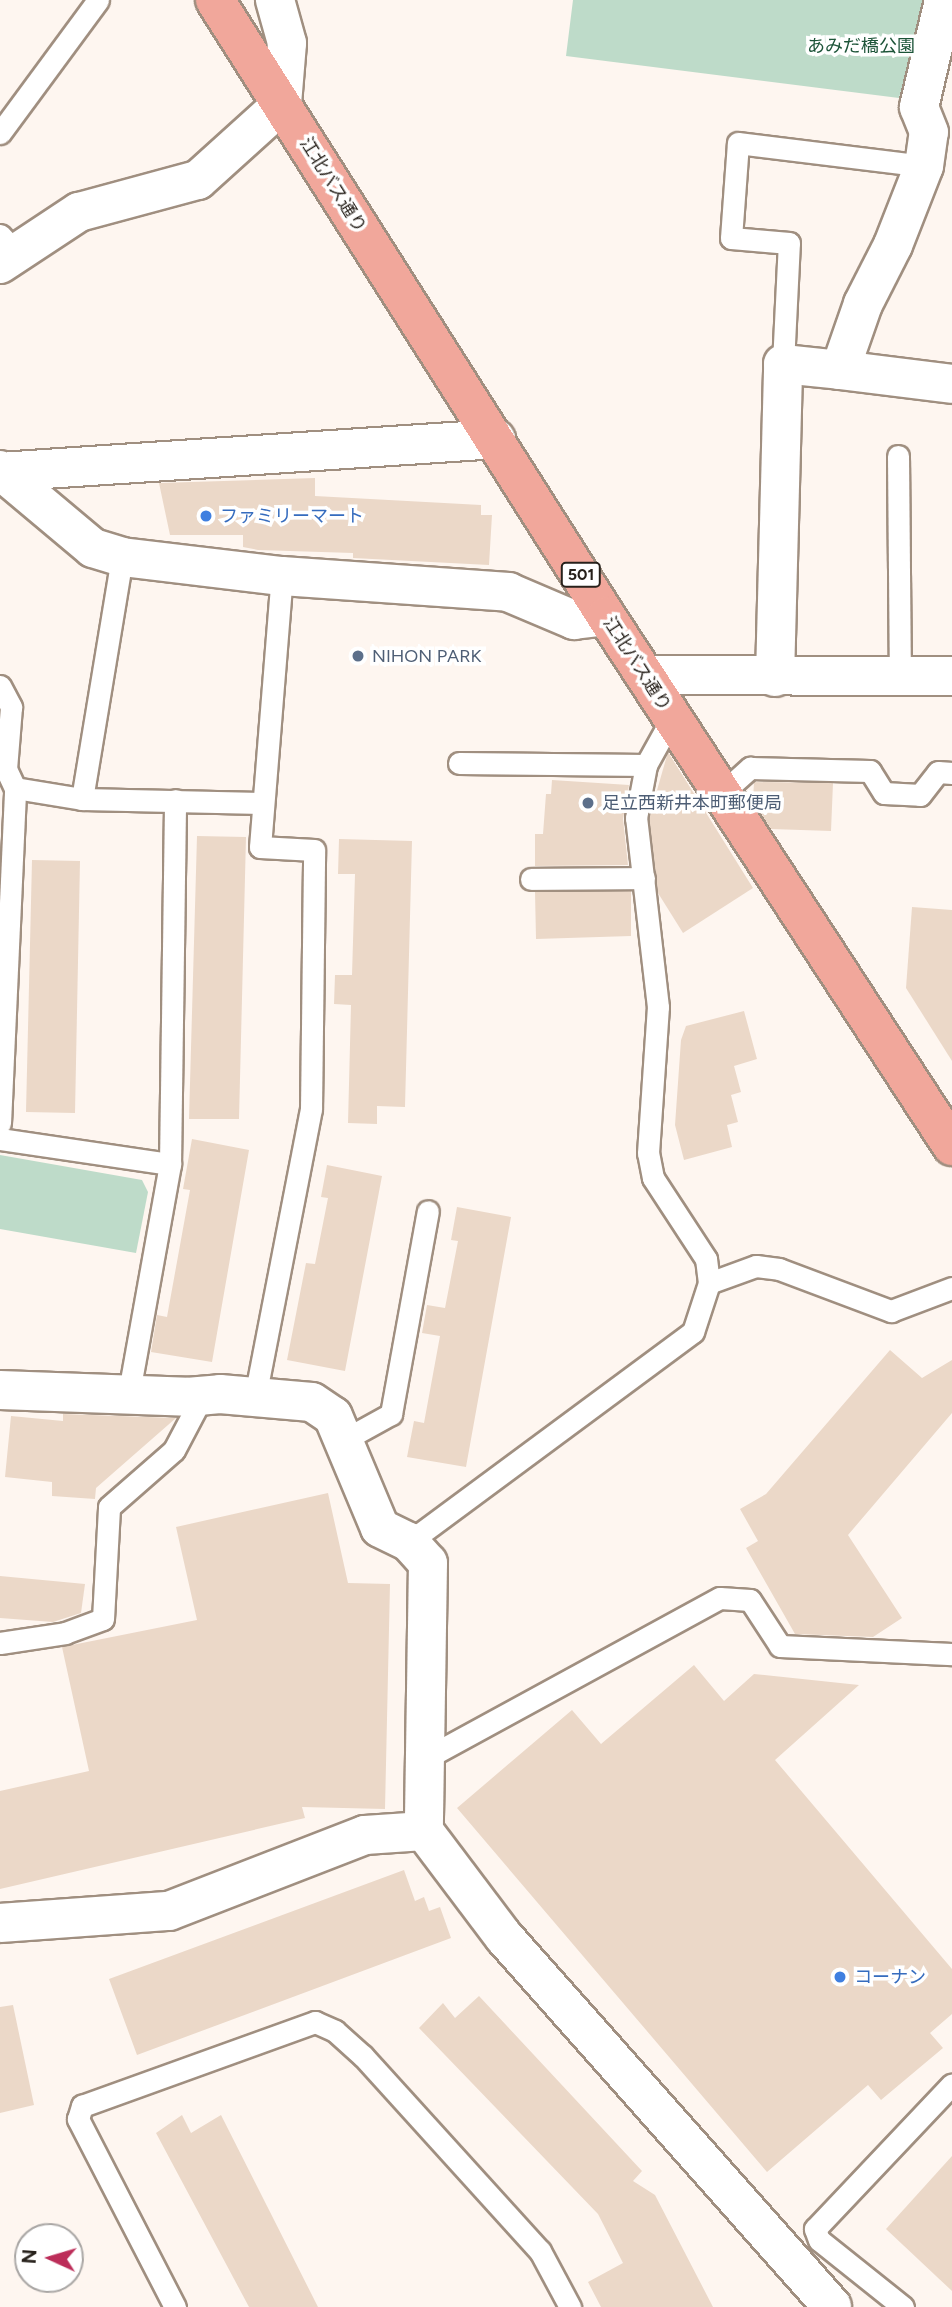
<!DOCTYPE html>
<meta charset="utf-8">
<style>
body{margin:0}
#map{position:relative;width:952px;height:2307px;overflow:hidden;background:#fef6f0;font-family:Figtree,"Noto Sans JP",sans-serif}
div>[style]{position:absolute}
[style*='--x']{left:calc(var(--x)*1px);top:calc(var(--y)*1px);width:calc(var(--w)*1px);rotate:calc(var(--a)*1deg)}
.green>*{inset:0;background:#bedbc9}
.building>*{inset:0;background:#ebd8c8}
.roads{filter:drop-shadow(2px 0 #a08f80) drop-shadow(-2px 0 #a08f80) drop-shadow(0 2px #a08f80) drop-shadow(0 -2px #a08f80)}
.lane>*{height:21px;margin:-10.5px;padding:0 10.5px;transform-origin:10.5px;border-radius:10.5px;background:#fff}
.street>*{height:38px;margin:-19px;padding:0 19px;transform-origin:19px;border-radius:19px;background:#fff}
.secondary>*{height:38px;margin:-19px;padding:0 19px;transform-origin:19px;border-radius:19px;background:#fff}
.primary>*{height:38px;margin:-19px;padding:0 19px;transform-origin:19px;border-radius:19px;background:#f1a79b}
.dots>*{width:19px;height:19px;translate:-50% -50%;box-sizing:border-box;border:4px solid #fff;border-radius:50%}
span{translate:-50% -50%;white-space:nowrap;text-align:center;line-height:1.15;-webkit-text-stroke:7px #fff;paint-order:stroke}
.shield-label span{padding:2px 5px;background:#fff;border:2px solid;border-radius:5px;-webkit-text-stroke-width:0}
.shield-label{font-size:16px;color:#27211b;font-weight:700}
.park-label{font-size:18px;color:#1c5438}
.street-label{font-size:18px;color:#27211b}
.shop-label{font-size:18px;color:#366cbe}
.left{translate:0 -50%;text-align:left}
.service-label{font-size:18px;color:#4e5e75}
.north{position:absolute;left:14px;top:2223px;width:70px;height:70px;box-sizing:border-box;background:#fff;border:2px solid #a9a6a4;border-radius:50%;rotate:274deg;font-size:19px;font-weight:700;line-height:28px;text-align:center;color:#27211b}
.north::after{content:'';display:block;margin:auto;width:24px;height:32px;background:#bc2d59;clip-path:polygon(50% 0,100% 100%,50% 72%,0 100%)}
</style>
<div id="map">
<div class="green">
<div style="clip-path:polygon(573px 0,926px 0,899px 98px,566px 56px)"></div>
<div style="clip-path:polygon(0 1155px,142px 1180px,148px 1192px,136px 1253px,0 1229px)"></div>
</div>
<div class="building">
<div style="clip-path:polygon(315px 478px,315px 496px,481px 505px,481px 515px,492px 515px,489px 565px,353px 558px,353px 553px,258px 550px,243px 547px,243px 535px,170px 535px,159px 483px)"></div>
<div style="clip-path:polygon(668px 752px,753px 888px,683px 933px,658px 893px,649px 818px)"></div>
<div style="clip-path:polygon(552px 780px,629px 785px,623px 819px,628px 865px,535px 866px,535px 834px,543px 834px,546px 794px,551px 794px)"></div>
<div style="clip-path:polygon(754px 782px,833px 783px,831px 831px,771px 829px,753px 801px)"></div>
<div style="clip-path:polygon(197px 836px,246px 837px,239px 1119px,189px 1119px)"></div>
<div style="clip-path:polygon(339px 839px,412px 841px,405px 1107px,377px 1106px,377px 1124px,348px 1123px,351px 1005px,334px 1004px,335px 975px,352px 975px,355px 874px,338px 874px)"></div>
<div style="clip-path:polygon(32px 860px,80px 861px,75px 1113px,26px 1112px)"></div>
<div style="clip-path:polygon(631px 891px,631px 936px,536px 939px,535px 892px)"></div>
<div style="clip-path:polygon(912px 907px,952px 910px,952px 1061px,906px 988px)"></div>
<div style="clip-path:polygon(744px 1011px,757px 1059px,734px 1066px,741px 1092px,731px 1095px,738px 1122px,727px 1125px,732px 1147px,684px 1160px,675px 1125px,681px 1040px,686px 1026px)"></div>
<div style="clip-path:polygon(192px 1139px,249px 1150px,212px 1362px,151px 1352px,157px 1315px,167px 1317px,190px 1190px,183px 1189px)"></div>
<div style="clip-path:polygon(327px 1165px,382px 1176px,345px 1371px,287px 1360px,306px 1263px,315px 1264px,328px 1198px,321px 1197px)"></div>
<div style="clip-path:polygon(457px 1207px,511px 1217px,466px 1467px,407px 1457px,414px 1421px,424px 1423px,440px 1336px,422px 1333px,427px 1305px,445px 1308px,458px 1241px,451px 1240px)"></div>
<div style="clip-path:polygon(890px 1350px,922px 1378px,952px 1360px,952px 1413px,848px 1535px,902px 1618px,873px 1637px,795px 1634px,746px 1548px,758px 1541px,740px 1509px,766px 1494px)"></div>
<div style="clip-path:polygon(63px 1414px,176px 1418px,96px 1488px,95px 1499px,52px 1496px,52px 1482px,5px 1477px,11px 1416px,63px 1421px)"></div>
<div style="clip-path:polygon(328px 1493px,348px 1583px,390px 1584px,385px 1809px,302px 1807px,305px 1818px,0 1889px,0 1791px,89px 1771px,62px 1647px,197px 1620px,176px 1527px)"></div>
<div style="clip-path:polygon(0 1576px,85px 1584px,81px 1613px,53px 1622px,0 1618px)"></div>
<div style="clip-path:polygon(694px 1665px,724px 1701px,754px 1674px,859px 1685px,775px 1760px,952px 1969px,952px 2014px,930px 2033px,943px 2048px,881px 2100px,868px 2085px,767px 2172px,457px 1808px,572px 1710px,601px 1744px)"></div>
<div style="clip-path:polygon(404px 1870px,415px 1901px,424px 1897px,429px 1911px,440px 1907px,451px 1938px,137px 2055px,109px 1979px)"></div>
<div style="clip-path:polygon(479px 1996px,642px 2171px,633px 2181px,655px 2195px,713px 2307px,601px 2307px,588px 2282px,623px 2263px,598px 2214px,419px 2028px,443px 2003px,455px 2018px)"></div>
<div style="clip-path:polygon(13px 2005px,34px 2105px,0 2113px,0 2007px)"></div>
<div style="clip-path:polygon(182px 2115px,191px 2133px,221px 2115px,318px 2307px,249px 2307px,156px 2133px)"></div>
<div style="clip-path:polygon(952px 2156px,952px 2291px,886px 2229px)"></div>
</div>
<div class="roads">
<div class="lane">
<div style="--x:0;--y:133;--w:165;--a:-53.6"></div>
<div style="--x:0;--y:235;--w:22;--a:47"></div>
<div style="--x:783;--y:364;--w:121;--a:-87.2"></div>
<div style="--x:789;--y:243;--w:58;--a:-175.1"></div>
<div style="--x:731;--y:238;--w:95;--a:-85.8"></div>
<div style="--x:738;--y:143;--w:187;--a:7"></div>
<div style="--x:898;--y:456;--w:218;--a:89.5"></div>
<div style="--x:0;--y:686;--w:24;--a:62"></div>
<div style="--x:11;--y:707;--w:62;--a:94.6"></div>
<div style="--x:6;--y:769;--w:21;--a:65"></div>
<div style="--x:15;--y:788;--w:68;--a:9.3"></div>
<div style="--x:82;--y:799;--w:180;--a:1.3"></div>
<div style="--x:459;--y:763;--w:187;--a:0.6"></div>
<div style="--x:722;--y:793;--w:38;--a:-42"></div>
<div style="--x:750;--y:768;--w:120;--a:1.4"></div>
<div style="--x:870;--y:771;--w:26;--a:58"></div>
<div style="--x:884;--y:793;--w:36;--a:3"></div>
<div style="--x:920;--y:795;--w:29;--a:-52"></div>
<div style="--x:938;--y:772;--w:14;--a:4"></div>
<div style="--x:82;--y:799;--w:245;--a:-80.6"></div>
<div style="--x:531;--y:879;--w:113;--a:-0.5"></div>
<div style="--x:0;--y:1123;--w:335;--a:-87.4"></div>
<div style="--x:0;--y:1139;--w:172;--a:8.4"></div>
<div style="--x:709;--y:1283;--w:50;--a:-19.9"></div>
<div style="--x:756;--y:1266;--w:23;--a:7"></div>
<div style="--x:779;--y:1269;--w:120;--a:20.6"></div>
<div style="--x:891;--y:1311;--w:65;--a:-20.7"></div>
<div style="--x:129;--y:1392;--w:232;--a:-79.8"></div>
<div style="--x:170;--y:1164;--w:364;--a:-89.2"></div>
<div style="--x:255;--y:1397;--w:293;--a:-79"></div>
<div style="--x:311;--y:1109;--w:259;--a:-89.3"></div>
<div style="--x:314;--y:850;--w:54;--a:-176.8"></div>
<div style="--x:260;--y:847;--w:272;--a:-85.4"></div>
<div style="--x:342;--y:1441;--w:56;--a:-28.9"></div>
<div style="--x:391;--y:1414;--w:206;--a:-79.7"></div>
<div style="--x:409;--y:1542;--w:353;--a:-36.5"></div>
<div style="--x:693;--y:1332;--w:52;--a:-71.9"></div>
<div style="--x:709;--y:1283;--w:24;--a:-97"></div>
<div style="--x:706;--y:1259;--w:97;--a:-123.2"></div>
<div style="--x:653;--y:1178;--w:25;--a:-101"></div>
<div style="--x:648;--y:1153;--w:146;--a:-86.1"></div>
<div style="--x:658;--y:1007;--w:190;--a:-96.6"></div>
<div style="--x:636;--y:818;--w:54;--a:-79.3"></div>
<div style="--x:646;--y:765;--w:54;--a:-61"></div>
<div style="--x:0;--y:1643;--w:66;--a:-8.7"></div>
<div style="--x:65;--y:1633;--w:40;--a:-20.2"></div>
<div style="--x:103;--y:1619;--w:112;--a:-86.9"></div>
<div style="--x:109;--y:1507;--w:86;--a:-41.2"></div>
<div style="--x:174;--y:1450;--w:62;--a:-62.2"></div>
<div style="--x:428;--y:1757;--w:332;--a:-28.6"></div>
<div style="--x:720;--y:1598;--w:30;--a:4"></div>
<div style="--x:750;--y:1600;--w:55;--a:56.9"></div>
<div style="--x:780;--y:1646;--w:172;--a:2.7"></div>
<div style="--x:175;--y:2307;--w:212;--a:-117.3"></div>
<div style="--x:78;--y:2119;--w:14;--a:-73"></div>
<div style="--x:82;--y:2106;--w:248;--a:-19.8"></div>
<div style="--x:315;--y:2022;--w:22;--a:24"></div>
<div style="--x:335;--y:2031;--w:38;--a:42"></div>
<div style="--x:363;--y:2056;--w:263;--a:47.8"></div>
<div style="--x:540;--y:2251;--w:64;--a:61.8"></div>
<div style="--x:903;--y:2307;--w:107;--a:-141.4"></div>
<div style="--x:819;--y:2240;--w:12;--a:-110"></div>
<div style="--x:815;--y:2229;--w:199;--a:-46.6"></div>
</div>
<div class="street">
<div style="--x:0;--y:264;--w:95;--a:-33.4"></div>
<div style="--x:79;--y:212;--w:123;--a:-15.1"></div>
<div style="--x:198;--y:180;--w:113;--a:-42.1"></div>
<div style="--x:282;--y:104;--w:61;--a:-85.3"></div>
<div style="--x:287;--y:43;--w:45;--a:-105.6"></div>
<div style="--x:840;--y:370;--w:113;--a:7.1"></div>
<div style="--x:0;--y:470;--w:121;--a:40"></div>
<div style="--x:93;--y:548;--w:30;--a:17"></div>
<div style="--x:122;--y:557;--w:161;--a:6.8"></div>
<div style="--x:282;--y:576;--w:227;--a:4"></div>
<div style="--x:508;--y:592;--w:72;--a:23"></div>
<div style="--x:574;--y:620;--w:32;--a:-7"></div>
<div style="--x:775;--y:677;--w:313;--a:-88.5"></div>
<div style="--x:783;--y:364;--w:57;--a:6"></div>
<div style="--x:840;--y:370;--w:70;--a:-70.8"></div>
<div style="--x:863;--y:304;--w:66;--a:-63"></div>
<div style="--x:893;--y:245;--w:85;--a:-68.6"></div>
<div style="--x:924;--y:166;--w:34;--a:-82"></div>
<div style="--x:929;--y:132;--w:27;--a:-112"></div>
<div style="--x:919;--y:107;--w:110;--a:-76.8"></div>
<div style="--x:0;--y:1390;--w:187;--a:2.1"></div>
<div style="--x:187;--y:1397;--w:33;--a:-5"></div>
<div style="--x:220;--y:1394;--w:92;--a:5"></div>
<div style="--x:312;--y:1402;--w:25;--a:34"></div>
<div style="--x:333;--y:1416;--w:121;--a:67.2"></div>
<div style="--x:380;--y:1528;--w:32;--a:26"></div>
<div style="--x:409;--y:1542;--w:28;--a:48"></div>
<div style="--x:428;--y:1563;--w:268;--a:90.9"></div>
<div style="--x:424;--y:1831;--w:133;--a:53"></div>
<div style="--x:504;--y:1937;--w:494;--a:48.4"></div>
<div style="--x:0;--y:1923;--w:169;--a:-4.1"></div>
<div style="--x:169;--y:1911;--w:210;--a:-21.2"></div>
<div style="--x:365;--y:1835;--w:59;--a:-3.9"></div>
</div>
<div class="secondary">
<div style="--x:0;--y:472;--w:497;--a:-3.8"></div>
<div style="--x:645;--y:675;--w:307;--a:0.2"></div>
</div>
<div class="primary">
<div style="--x:215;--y:0;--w:730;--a:57.6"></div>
<div style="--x:606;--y:616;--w:633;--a:56.86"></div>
</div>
</div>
<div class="dots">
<div style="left:206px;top:516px;background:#3f7fe0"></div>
<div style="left:358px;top:656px;background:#5c6f8a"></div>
<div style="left:588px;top:803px;background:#5c6f8a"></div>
<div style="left:840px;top:1977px;background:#3f7fe0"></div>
</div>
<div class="shield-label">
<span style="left:581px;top:575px">501</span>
</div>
<div class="park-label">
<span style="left:861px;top:46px">あみだ橋公園</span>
</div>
<div class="street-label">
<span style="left:333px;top:185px;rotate:58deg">江北バス通り</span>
<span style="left:637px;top:664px;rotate:57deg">江北バス通り</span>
</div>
<div class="shop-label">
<span class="left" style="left:220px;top:516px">ファミリーマート</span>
<span class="left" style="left:854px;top:1977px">コーナン</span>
</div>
<div class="service-label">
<span class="left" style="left:372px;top:656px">NIHON PARK</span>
<span class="left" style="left:602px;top:803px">足立西新井本町郵便局</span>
</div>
<div class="north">N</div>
</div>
